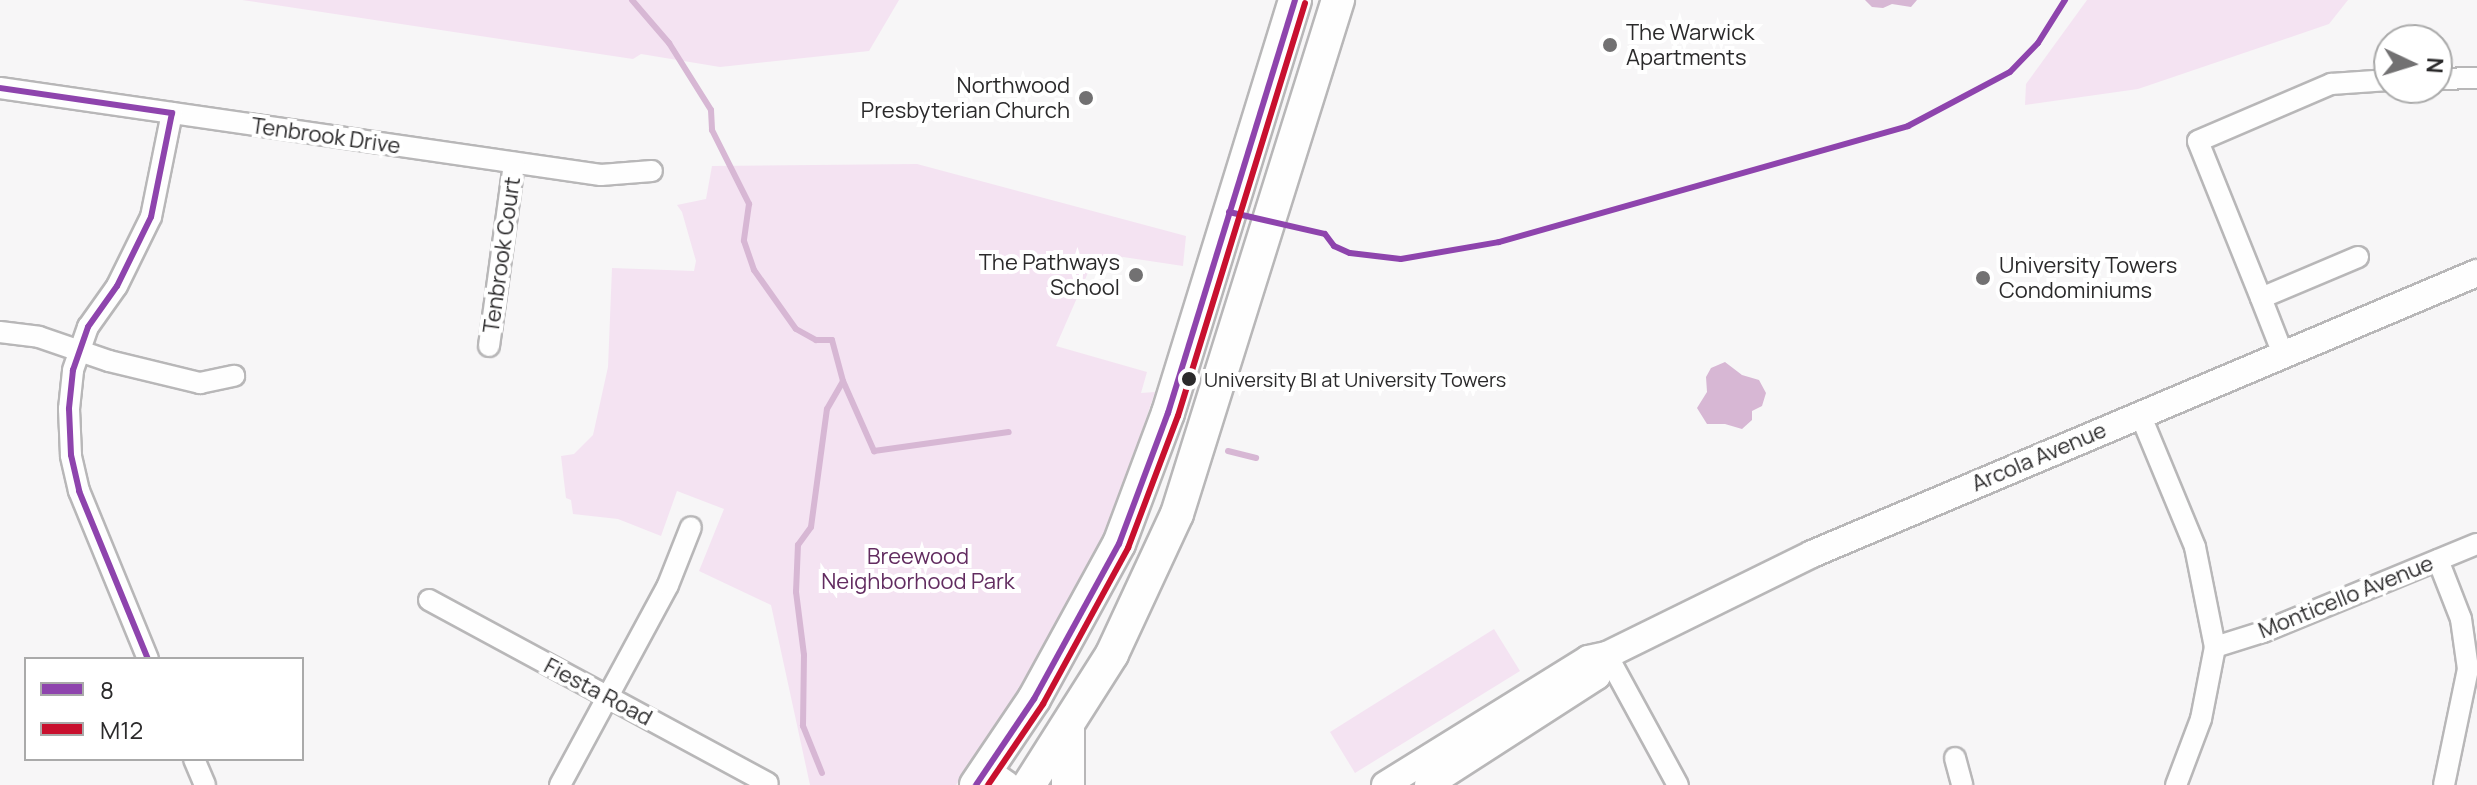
<!DOCTYPE html>
<style>
body{margin:0}
#map{position:relative;width:2477px;height:785px;overflow:hidden;background:#f7f6f7;font-family:Manrope,sans-serif}
div>[style]{position:absolute}
[style*='--x']{left:calc(var(--x)*1px);top:calc(var(--y)*1px);width:calc(var(--w)*1px);rotate:calc(var(--a)*1deg)}
.green>*{inset:0;background:#f4e3f2}
.water>*{inset:0;background:#d7b7d4}
.stream>*{height:6px;margin:-3px;padding:0 3px;transform-origin:3px;border-radius:3px;background:#d7b7d4}
.roads{filter:drop-shadow(2px 0 #b8b7b8) drop-shadow(-2px 0 #b8b7b8) drop-shadow(0 2px #b8b7b8) drop-shadow(0 -2px #b8b7b8)}
.minor>*{height:20px;margin:-10px;padding:0 10px;transform-origin:10px;border-radius:10px;background:#fefefe}
.tertiary>*{height:26px;margin:-13px;padding:0 13px;transform-origin:13px;border-radius:13px;background:#fefefe}
.primary>*{height:32px;margin:-16px;padding:0 16px;transform-origin:16px;border-radius:16px;background:#fefefe}
.bus-1>*{height:6px;margin:-3px;padding:0 3px;transform-origin:3px;border-radius:3px;background:#8e44ad}
.bus-2>*{height:6px;margin:-3px;padding:0 3px;transform-origin:3px;border-radius:3px;background:#c8102e}
.dots>*{width:22px;height:22px;translate:-50% -50%;box-sizing:border-box;border:4px solid #fff;border-radius:50%}
span{translate:-50% -50%;white-space:nowrap;text-align:center;line-height:1.15;-webkit-text-stroke:8px #fff;paint-order:stroke}
.bus-label{font-size:20px;color:#2b2a2b}
.left{translate:0 -50%;text-align:left}
.poi-label{font-size:22px;color:#2b2a2b}
.right{translate:-100% -50%;text-align:right}
.street-label{font-size:22px;color:#2b2a2b}
.park-label{font-size:22px;color:#622c60}
.legend{position:absolute;left:24px;top:657px;width:280px;height:104px;box-sizing:border-box;background:#fff;border:2px solid #aaa;margin:0;padding:10px 14px;list-style:none;font-size:24px;color:#2b2a2b}
.legend li{display:flex;align-items:center;gap:16px;height:40px}
.legend b{width:40px;border:2px solid #aaa}
.north{position:absolute;left:2373px;top:24px;width:80px;height:80px;box-sizing:border-box;background:#fff;border:2px solid #aaa;border-radius:50%;rotate:94deg;font-size:22px;font-weight:700;line-height:32px;text-align:center;color:#2b2a2b}
.north::after{content:'';display:block;margin:auto;width:28px;height:36px;background:#727172;clip-path:polygon(50% 0,100% 100%,50% 72%,0 100%)}
</style>
<div id="map">
<div class="green">
<div style="clip-path:polygon(242px 0,899px 0,869px 51px,720px 67px,641px 54px,633px 59px)"></div>
<div style="clip-path:polygon(2087px 0,2348px 0,2329px 24px,2138px 89px,2025px 105px,2026px 84px)"></div>
<div style="clip-path:polygon(917px 164px,1186px 236px,1183px 266px,1123px 257px,1090px 268px,1056px 346px,1147px 372px,1141px 393px,1155px 392px,1120px 496px,1088px 571px,1040px 661px,985px 746px,956px 785px,810px 785px,771px 605px,699px 571px,724px 509px,677px 491px,661px 536px,618px 519px,573px 514px,571px 500px,566px 498px,561px 456px,574px 454px,593px 435px,608px 367px,612px 268px,694px 271px,696px 261px,682px 212px,677px 205px,706px 199px,712px 166px)"></div>
<div style="clip-path:polygon(1494px 629px,1520px 671px,1355px 773px,1330px 732px)"></div>
</div>
<div class="water">
<div style="clip-path:polygon(1865px 0,1917px 0,1911px 7px,1892px 4px,1883px 8px,1872px 7px)"></div>
<div style="clip-path:polygon(1725px 362px,1742px 375px,1759px 380px,1766px 393px,1762px 406px,1752px 411px,1752px 420px,1742px 429px,1725px 424px,1707px 424px,1697px 408px,1707px 392px,1706px 377px,1711px 368px)"></div>
</div>
<div class="stream">
<div style="--x:632;--y:0;--w:57;--a:49.3"></div>
<div style="--x:669;--y:43;--w:79;--a:57.9"></div>
<div style="--x:711;--y:110;--w:20;--a:87"></div>
<div style="--x:712;--y:130;--w:83;--a:63.4"></div>
<div style="--x:749;--y:204;--w:37;--a:98"></div>
<div style="--x:744;--y:241;--w:31;--a:71"></div>
<div style="--x:754;--y:270;--w:72;--a:54.6"></div>
<div style="--x:796;--y:329;--w:23;--a:29"></div>
<div style="--x:816;--y:340;--w:16;--a:0"></div>
<div style="--x:832;--y:340;--w:42;--a:75"></div>
<div style="--x:843;--y:381;--w:77;--a:66.1"></div>
<div style="--x:874;--y:451;--w:136;--a:-8"></div>
<div style="--x:1228;--y:451;--w:29;--a:14"></div>
<div style="--x:822;--y:773;--w:51;--a:-112"></div>
<div style="--x:803;--y:726;--w:71;--a:-89.2"></div>
<div style="--x:804;--y:655;--w:64;--a:-97.2"></div>
<div style="--x:796;--y:592;--w:47;--a:-87.6"></div>
<div style="--x:798;--y:545;--w:22;--a:-54"></div>
<div style="--x:811;--y:527;--w:119;--a:-82.3"></div>
<div style="--x:827;--y:409;--w:32;--a:-60"></div>
</div>
<div class="roads">
<div class="minor">
<div style="--x:2437;--y:79;--w:40;--a:-1.4"></div>
<div style="--x:0;--y:88;--w:607;--a:8.24"></div>
<div style="--x:601;--y:175;--w:51;--a:-4.5"></div>
<div style="--x:2358;--y:257;--w:105;--a:157.1"></div>
<div style="--x:2261;--y:298;--w:169;--a:-111.9"></div>
<div style="--x:2198;--y:141;--w:145;--a:-23.2"></div>
<div style="--x:2331;--y:84;--w:58;--a:-3.9"></div>
<div style="--x:2261;--y:298;--w:60;--a:68.6"></div>
<div style="--x:0;--y:332;--w:39;--a:7"></div>
<div style="--x:39;--y:337;--w:74;--a:18.9"></div>
<div style="--x:109;--y:361;--w:94;--a:13.6"></div>
<div style="--x:200;--y:383;--w:35;--a:-12"></div>
<div style="--x:489;--y:346;--w:185;--a:-82.2"></div>
<div style="--x:2140;--y:414;--w:144;--a:67.5"></div>
<div style="--x:2195;--y:547;--w:102;--a:78.7"></div>
<div style="--x:2215;--y:647;--w:73;--a:101"></div>
<div style="--x:2201;--y:719;--w:71;--a:110.7"></div>
<div style="--x:2438;--y:560;--w:63;--a:68.7"></div>
<div style="--x:2461;--y:619;--w:50;--a:82"></div>
<div style="--x:2468;--y:669;--w:118;--a:101.7"></div>
<div style="--x:429;--y:600;--w:385;--a:28.4"></div>
<div style="--x:2215;--y:647;--w:50;--a:-17.4"></div>
<div style="--x:2263;--y:632;--w:231;--a:-22.4"></div>
<div style="--x:1607;--y:655;--w:148;--a:61.4"></div>
<div style="--x:148;--y:659;--w:182;--a:-112.3"></div>
<div style="--x:79;--y:491;--w:37;--a:-103"></div>
<div style="--x:71;--y:455;--w:46;--a:-92.5"></div>
<div style="--x:69;--y:409;--w:39;--a:-84"></div>
<div style="--x:73;--y:370;--w:46;--a:-70.8"></div>
<div style="--x:88;--y:327;--w:50;--a:-54.7"></div>
<div style="--x:117;--y:286;--w:77;--a:-63.8"></div>
<div style="--x:151;--y:217;--w:106;--a:-78.6"></div>
<div style="--x:1955;--y:758;--w:28;--a:75"></div>
<div style="--x:194;--y:759;--w:28;--a:67"></div>
<div style="--x:560;--y:785;--w:227;--a:-61.6"></div>
<div style="--x:668;--y:585;--w:62;--a:-68.4"></div>
</div>
<div class="tertiary">
<div style="--x:987;--y:771;--w:24;--a:35"></div>
<div style="--x:1385;--y:785;--w:239;--a:-31.8"></div>
<div style="--x:1588;--y:659;--w:19;--a:-12"></div>
<div style="--x:1607;--y:655;--w:229;--a:-26.2"></div>
<div style="--x:1812;--y:554;--w:722;--a:-22.91"></div>
<div style="--x:1428;--y:785;--w:201;--a:-32.8"></div>
<div style="--x:1597;--y:676;--w:23;--a:-65"></div>
</div>
<div class="primary">
<div style="--x:976;--y:785;--w:104;--a:-56"></div>
<div style="--x:1034;--y:699;--w:177;--a:-61.3"></div>
<div style="--x:1119;--y:544;--w:140;--a:-69.5"></div>
<div style="--x:1168;--y:413;--w:432;--a:-72.9"></div>
<div style="--x:1029;--y:785;--w:155;--a:-57.6"></div>
<div style="--x:1112;--y:654;--w:154;--a:-65.1"></div>
<div style="--x:1177;--y:514;--w:539;--a:-72.61"></div>
<div style="--x:1068;--y:785;--w:60;--a:-90"></div>
</div>
</div>
<div class="bus-1">
<div style="--x:0;--y:88;--w:174;--a:8.3"></div>
<div style="--x:172;--y:113;--w:106;--a:101.4"></div>
<div style="--x:151;--y:217;--w:77;--a:116.2"></div>
<div style="--x:117;--y:286;--w:50;--a:125.3"></div>
<div style="--x:88;--y:327;--w:46;--a:109.2"></div>
<div style="--x:73;--y:370;--w:39;--a:96"></div>
<div style="--x:69;--y:409;--w:46;--a:87.5"></div>
<div style="--x:71;--y:455;--w:37;--a:77"></div>
<div style="--x:79;--y:491;--w:182;--a:67.7"></div>
<div style="--x:1229;--y:212;--w:98;--a:12.9"></div>
<div style="--x:1325;--y:234;--w:15;--a:53"></div>
<div style="--x:1334;--y:246;--w:17;--a:24"></div>
<div style="--x:1350;--y:253;--w:51;--a:6.7"></div>
<div style="--x:1401;--y:259;--w:99;--a:-9.8"></div>
<div style="--x:1499;--y:242;--w:425;--a:-15.8"></div>
<div style="--x:1908;--y:126;--w:115;--a:-27.9"></div>
<div style="--x:2010;--y:72;--w:40;--a:-46"></div>
<div style="--x:2038;--y:43;--w:51;--a:-57.9"></div>
<div style="--x:976;--y:785;--w:104;--a:-56"></div>
<div style="--x:1034;--y:699;--w:177;--a:-61.3"></div>
<div style="--x:1119;--y:544;--w:140;--a:-69.5"></div>
<div style="--x:1168;--y:413;--w:432;--a:-72.9"></div>
</div>
<div class="bus-2">
<div style="--x:988;--y:785;--w:98;--a:-55.8"></div>
<div style="--x:1043;--y:704;--w:178;--a:-61.4"></div>
<div style="--x:1128;--y:548;--w:141;--a:-69.3"></div>
<div style="--x:1178;--y:416;--w:432;--a:-72.9"></div>
</div>
<div class="dots">
<div style="left:1610px;top:45px;background:#727172"></div>
<div style="left:1086px;top:98px;background:#727172"></div>
<div style="left:1136px;top:275px;background:#727172"></div>
<div style="left:1983px;top:278px;background:#727172"></div>
<div style="left:1189px;top:379px;background:#2b2a2b"></div>
</div>
<div class="bus-label">
<span class="left" style="left:1204px;top:379px">University Bl at University Towers</span>
</div>
<div class="poi-label">
<span class="left" style="left:1626px;top:45px">The Warwick<br>Apartments</span>
<span class="right" style="left:1070px;top:98px">Northwood<br>Presbyterian Church</span>
<span class="right" style="left:1120px;top:275px">The Pathways<br>School</span>
<span class="left" style="left:1999px;top:278px">University Towers<br>Condominiums</span>
</div>
<div class="street-label">
<span style="left:326px;top:136px;rotate:8deg">Tenbrook Drive</span>
<span style="left:502px;top:255px;rotate:-82deg">Tenbrook Court</span>
<span style="left:2039px;top:457px;rotate:-23deg">Arcola Avenue</span>
<span style="left:2346px;top:597px;rotate:-22deg">Monticello Avenue</span>
<span style="left:598px;top:692px;rotate:28deg">Fiesta Road</span>
</div>
<div class="park-label">
<span style="left:918px;top:569px">Breewood<br>Neighborhood Park</span>
</div>
<ul class="legend">
<li><b style="height:10px;background:#8e44ad"></b>8</li>
<li><b style="height:10px;background:#c8102e"></b>M12</li>
</ul>
<div class="north">N</div>
</div>
